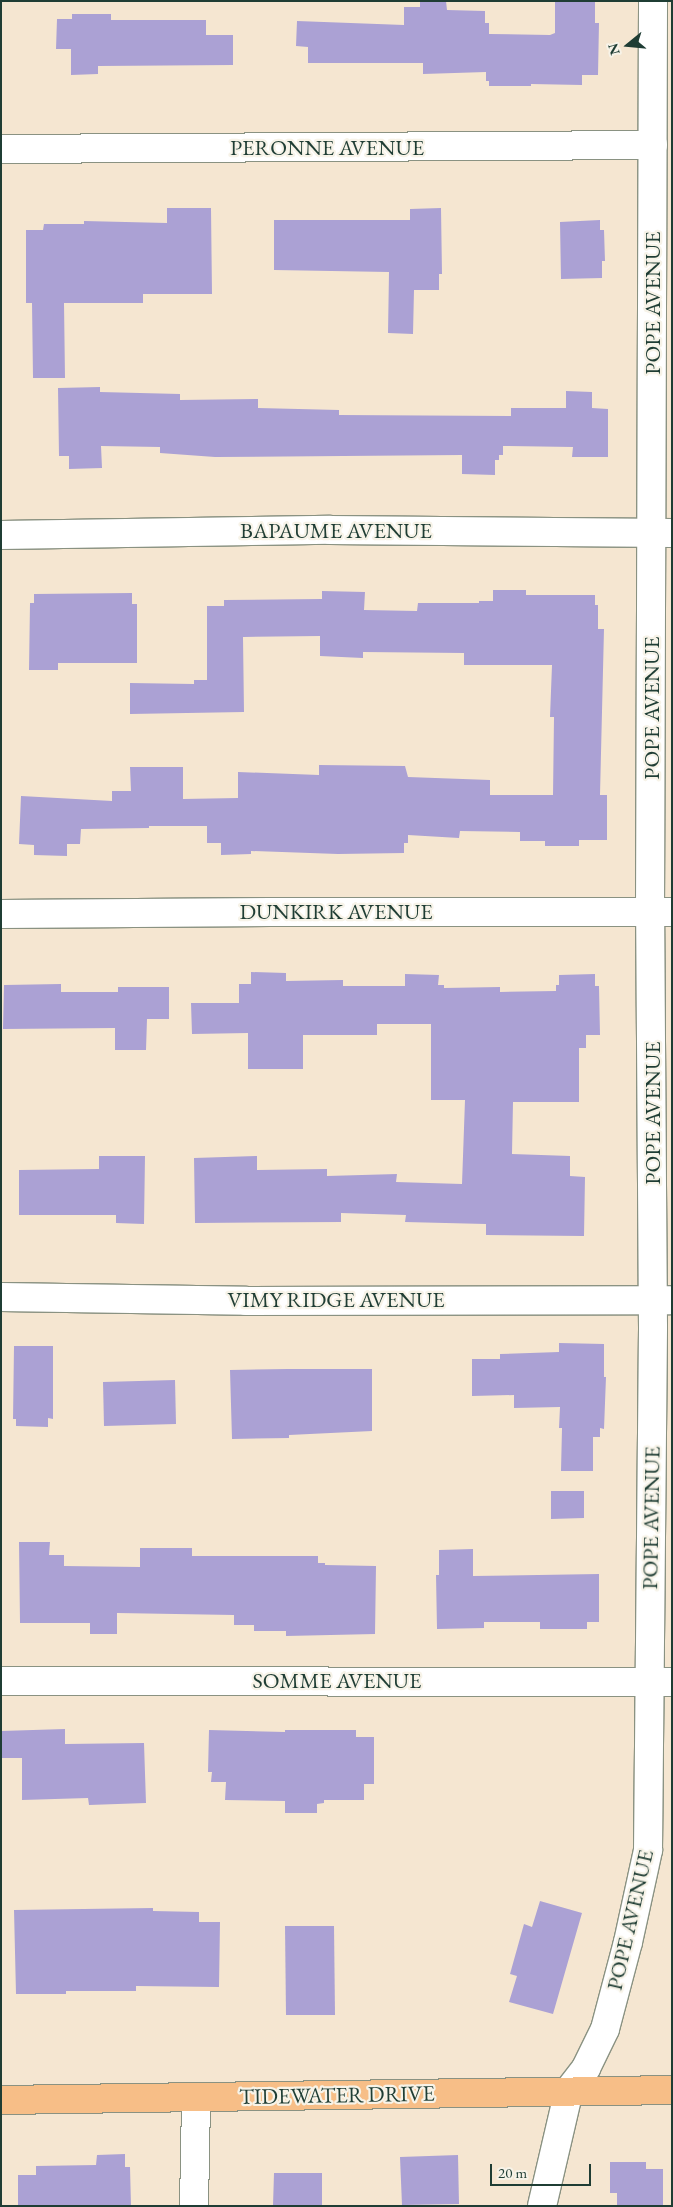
<!DOCTYPE html>
<style>
body{margin:0}
#map{position:relative;width:673px;height:2207px;overflow:hidden;background:#f5e6d1;font-family:"EB Garamond",serif}
div>[style]{position:absolute}
[style*='--x']{left:calc(var(--x)*1px);top:calc(var(--y)*1px);width:calc(var(--w)*1px);rotate:calc(var(--a)*1deg)}
.building>*{inset:0;background:#aba1d4}
.roads{filter:drop-shadow(1px 0 #8a9282) drop-shadow(-1px 0 #8a9282) drop-shadow(0 1px #8a9282) drop-shadow(0 -1px #8a9282)}
.minor>*{height:28px;margin:-14px;padding:0 14px;transform-origin:14px;border-radius:14px;background:#fff}
.highway>*{height:28px;margin:-14px;padding:0 14px;transform-origin:14px;border-radius:14px;background:#f7be87}
span{translate:-50% -50%;white-space:nowrap;text-align:center;line-height:1.15;-webkit-text-stroke:4.5px #f7f3e8;paint-order:stroke}
.street-label{font-size:22px;color:#1f3d34}
.frame{position:absolute;inset:0;border:2px solid #1f3d34;pointer-events:none}
.north{position:absolute;left:603px;top:20px;width:50px;height:50px;-webkit-text-stroke:4px #f7f3e8;paint-order:stroke;rotate:253deg;font-size:14px;font-weight:700;line-height:20px;text-align:center;color:#1f3d34}
.north::after{content:'';display:block;margin:auto;width:18px;height:22px;background:#1f3d34;clip-path:polygon(50% 0,100% 100%,50% 72%,0 100%)}
.scale{position:absolute;left:490px;top:2164px;width:101px;height:22px;box-sizing:border-box;border:2px solid #1f3d34;border-top:0;padding-left:6px;font-size:15px;line-height:18px;white-space:nowrap;color:#1f3d34;-webkit-text-stroke:4px #f7f3e8;paint-order:stroke}
</style>
<div id="map">
<div class="building">
<div style="clip-path:polygon(420px 1px,446px 1px,447px 10px,485px 11px,485px 23px,489px 23px,489px 34px,550px 35px,555px 33px,555px 1px,595px 2px,595px 23px,599px 23px,598px 75px,582px 75px,582px 85px,531px 84px,531px 86px,489px 86px,489px 81px,486px 81px,486px 72px,423px 74px,423px 63px,308px 63px,308px 47px,296px 46px,297px 21px,404px 25px,404px 7px,420px 7px)"></div>
<div style="clip-path:polygon(72px 14px,111px 14px,111px 20px,206px 20px,206px 35px,233px 35px,233px 65px,98px 66px,98px 74px,71px 75px,71px 49px,56px 49px,57px 19px,72px 19px)"></div>
<div style="clip-path:polygon(167px 208px,211px 208px,212px 294px,143px 294px,143px 303px,64px 303px,65px 378px,33px 378px,32px 303px,26px 303px,26px 230px,43px 230px,44px 224px,84px 224px,84px 221px,167px 223px)"></div>
<div style="clip-path:polygon(441px 208px,442px 274px,439px 274px,439px 290px,414px 290px,413px 334px,388px 333px,389px 272px,274px 270px,274px 220px,410px 220px,410px 209px)"></div>
<div style="clip-path:polygon(600px 220px,600px 230px,604px 230px,605px 261px,602px 261px,602px 278px,561px 279px,560px 222px)"></div>
<div style="clip-path:polygon(100px 387px,100px 392px,180px 394px,180px 400px,258px 399px,258px 408px,339px 410px,339px 415px,511px 416px,511px 408px,566px 408px,566px 391px,592px 392px,592px 408px,608px 409px,608px 457px,572px 457px,573px 447px,503px 446px,503px 455px,499px 455px,499px 460px,495px 460px,495px 475px,462px 474px,462px 455px,215px 457px,160px 453px,160px 447px,101px 446px,102px 468px,69px 469px,69px 456px,59px 456px,58px 388px)"></div>
<div style="clip-path:polygon(493px 590px,526px 590px,526px 595px,595px 595px,595px 605px,598px 605px,598px 629px,604px 629px,600px 795px,607px 795px,607px 840px,579px 840px,579px 846px,545px 846px,545px 841px,520px 841px,520px 832px,460px 831px,459px 838px,408px 835px,408px 843px,404px 843px,404px 853px,338px 854px,251px 851px,251px 854px,221px 855px,221px 843px,207px 843px,207px 826px,149px 826px,149px 828px,81px 829px,80px 844px,67px 844px,67px 856px,34px 855px,34px 845px,19px 844px,21px 796px,112px 801px,112px 791px,131px 791px,130px 767px,183px 767px,183px 799px,238px 798px,238px 772px,319px 775px,319px 765px,405px 766px,408px 777px,490px 780px,490px 795px,553px 795px,554px 717px,550px 717px,552px 665px,464px 665px,464px 653px,363px 652px,363px 658px,320px 656px,320px 636px,243px 637px,244px 712px,130px 714px,130px 683px,194px 684px,194px 680px,207px 680px,207px 606px,224px 606px,224px 600px,322px 599px,322px 591px,365px 592px,364px 610px,417px 611px,418px 603px,479px 603px,479px 601px,493px 601px)"></div>
<div style="clip-path:polygon(132px 593px,132px 604px,137px 604px,137px 663px,58px 663px,58px 670px,29px 670px,30px 603px,34px 603px,34px 594px)"></div>
<div style="clip-path:polygon(251px 972px,286px 973px,286px 981px,343px 980px,343px 986px,405px 986px,405px 974px,439px 975px,438px 985px,444px 985px,444px 988px,500px 987px,500px 992px,556px 991px,556px 985px,559px 985px,559px 975px,595px 974px,595px 986px,599px 986px,600px 1035px,586px 1035px,586px 1048px,579px 1048px,579px 1102px,513px 1102px,512px 1154px,570px 1156px,570px 1176px,585px 1177px,584px 1236px,486px 1235px,486px 1224px,405px 1222px,406px 1215px,341px 1213px,341px 1222px,195px 1223px,194px 1158px,257px 1156px,257px 1170px,327px 1169px,327px 1176px,397px 1174px,396px 1182px,462px 1184px,465px 1100px,431px 1100px,431px 1024px,377px 1024px,377px 1035px,303px 1035px,303px 1069px,248px 1069px,248px 1033px,192px 1034px,191px 1003px,239px 1003px,239px 984px,251px 984px)"></div>
<div style="clip-path:polygon(61px 984px,61px 992px,118px 992px,118px 987px,169px 987px,169px 1019px,147px 1019px,146px 1050px,115px 1050px,115px 1028px,3px 1029px,4px 985px)"></div>
<div style="clip-path:polygon(99px 1156px,145px 1156px,144px 1224px,116px 1223px,116px 1215px,19px 1215px,19px 1170px,99px 1169px)"></div>
<div style="clip-path:polygon(559px 1343px,604px 1344px,604px 1377px,606px 1377px,604px 1429px,600px 1428px,600px 1437px,593px 1437px,593px 1471px,561px 1471px,562px 1428px,559px 1428px,560px 1407px,514px 1408px,514px 1395px,472px 1396px,472px 1359px,500px 1359px,500px 1354px,559px 1352px)"></div>
<div style="clip-path:polygon(14px 1346px,53px 1346px,53px 1419px,48px 1418px,48px 1427px,16px 1426px,16px 1419px,13px 1419px)"></div>
<div style="clip-path:polygon(288px 1369px,372px 1369px,372px 1431px,289px 1435px,289px 1438px,232px 1439px,230px 1370px)"></div>
<div style="clip-path:polygon(175px 1380px,176px 1424px,104px 1426px,103px 1382px)"></div>
<div style="clip-path:polygon(551px 1491px,584px 1491px,584px 1518px,551px 1519px)"></div>
<div style="clip-path:polygon(19px 1542px,50px 1542px,49px 1555px,64px 1555px,64px 1566px,140px 1567px,140px 1548px,192px 1548px,192px 1556px,318px 1556px,318px 1563px,325px 1563px,325px 1565px,376px 1566px,375px 1634px,286px 1636px,286px 1631px,254px 1631px,254px 1625px,234px 1625px,234px 1615px,117px 1613px,117px 1634px,90px 1634px,90px 1623px,20px 1623px)"></div>
<div style="clip-path:polygon(473px 1549px,473px 1576px,599px 1574px,599px 1622px,587px 1622px,587px 1629px,540px 1629px,540px 1622px,484px 1622px,484px 1628px,437px 1629px,436px 1575px,439px 1575px,439px 1550px)"></div>
<div style="clip-path:polygon(65px 1729px,65px 1744px,144px 1743px,146px 1803px,89px 1805px,88px 1798px,22px 1800px,22px 1758px,1px 1758px,1px 1731px)"></div>
<div style="clip-path:polygon(209px 1730px,285px 1732px,285px 1730px,356px 1730px,356px 1737px,374px 1737px,374px 1784px,364px 1784px,364px 1800px,324px 1800px,324px 1803px,317px 1804px,317px 1813px,285px 1813px,285px 1801px,225px 1800px,226px 1782px,211px 1782px,212px 1772px,208px 1772px)"></div>
<div style="clip-path:polygon(540px 1901px,582px 1913px,553px 2014px,509px 2002px,517px 1976px,510px 1974px,524px 1924px,532px 1927px)"></div>
<div style="clip-path:polygon(153px 1908px,153px 1911px,199px 1912px,199px 1922px,220px 1922px,219px 1987px,136px 1986px,136px 1991px,66px 1991px,66px 1994px,16px 1994px,14px 1910px)"></div>
<div style="clip-path:polygon(285px 1926px,334px 1926px,335px 2015px,286px 2015px)"></div>
<div style="clip-path:polygon(125px 2154px,125px 2167px,130px 2167px,131px 2206px,18px 2206px,18px 2175px,36px 2175px,36px 2166px,96px 2165px,97px 2155px)"></div>
<div style="clip-path:polygon(458px 2155px,459px 2204px,402px 2205px,400px 2157px)"></div>
<div style="clip-path:polygon(610px 2162px,646px 2162px,646px 2169px,663px 2169px,663px 2206px,617px 2206px,617px 2193px,610px 2193px)"></div>
<div style="clip-path:polygon(274px 2173px,322px 2173px,322px 2206px,273px 2206px)"></div>
</div>
<div class="roads">
<div class="minor">
<div style="--x:1;--y:149;--w:652;--a:-0.35"></div>
<div style="--x:1;--y:535;--w:329;--a:-0.9"></div>
<div style="--x:330;--y:530;--w:342;--a:0.5"></div>
<div style="--x:1;--y:914;--w:269;--a:-0.4"></div>
<div style="--x:270;--y:912;--w:402;--a:0"></div>
<div style="--x:1;--y:1297;--w:245;--a:0.9"></div>
<div style="--x:246;--y:1301;--w:424;--a:-0.1"></div>
<div style="--x:1;--y:1681;--w:671;--a:0.09"></div>
<div style="--x:194;--y:2206;--w:108;--a:-88.9"></div>
<div style="--x:542;--y:2206;--w:119;--a:-76.9"></div>
<div style="--x:569;--y:2090;--w:28;--a:-52"></div>
<div style="--x:586;--y:2068;--w:43;--a:-64"></div>
<div style="--x:605;--y:2029;--w:90;--a:-75.2"></div>
<div style="--x:628;--y:1942;--w:94;--a:-77.7"></div>
<div style="--x:648;--y:1850;--w:523;--a:-89.45"></div>
<div style="--x:653;--y:1327;--w:415;--a:-90.4"></div>
<div style="--x:650;--y:912;--w:911;--a:-89.81"></div>
</div>
<div class="highway">
<div style="--x:1;--y:2100;--w:671;--a:-0.85"></div>
</div>
</div>
<div class="street-label">
<span style="left:327px;top:148px">PERONNE AVENUE</span>
<span style="left:653px;top:303px;rotate:-90deg">POPE AVENUE</span>
<span style="left:336px;top:531px">BAPAUME AVENUE</span>
<span style="left:652px;top:708px;rotate:-90deg">POPE AVENUE</span>
<span style="left:336px;top:912px">DUNKIRK AVENUE</span>
<span style="left:653px;top:1113px;rotate:-90deg">POPE AVENUE</span>
<span style="left:336px;top:1300px">VIMY RIDGE AVENUE</span>
<span style="left:651px;top:1518px;rotate:-89deg">POPE AVENUE</span>
<span style="left:337px;top:1681px">SOMME AVENUE</span>
<span style="left:630px;top:1920px;rotate:-77deg">POPE AVENUE</span>
<span style="left:337px;top:2095px;rotate:-1deg">TIDEWATER DRIVE</span>
</div>
<div class="frame"></div>
<div class="north">N</div>
<div class="scale">20 m</div>
</div>
